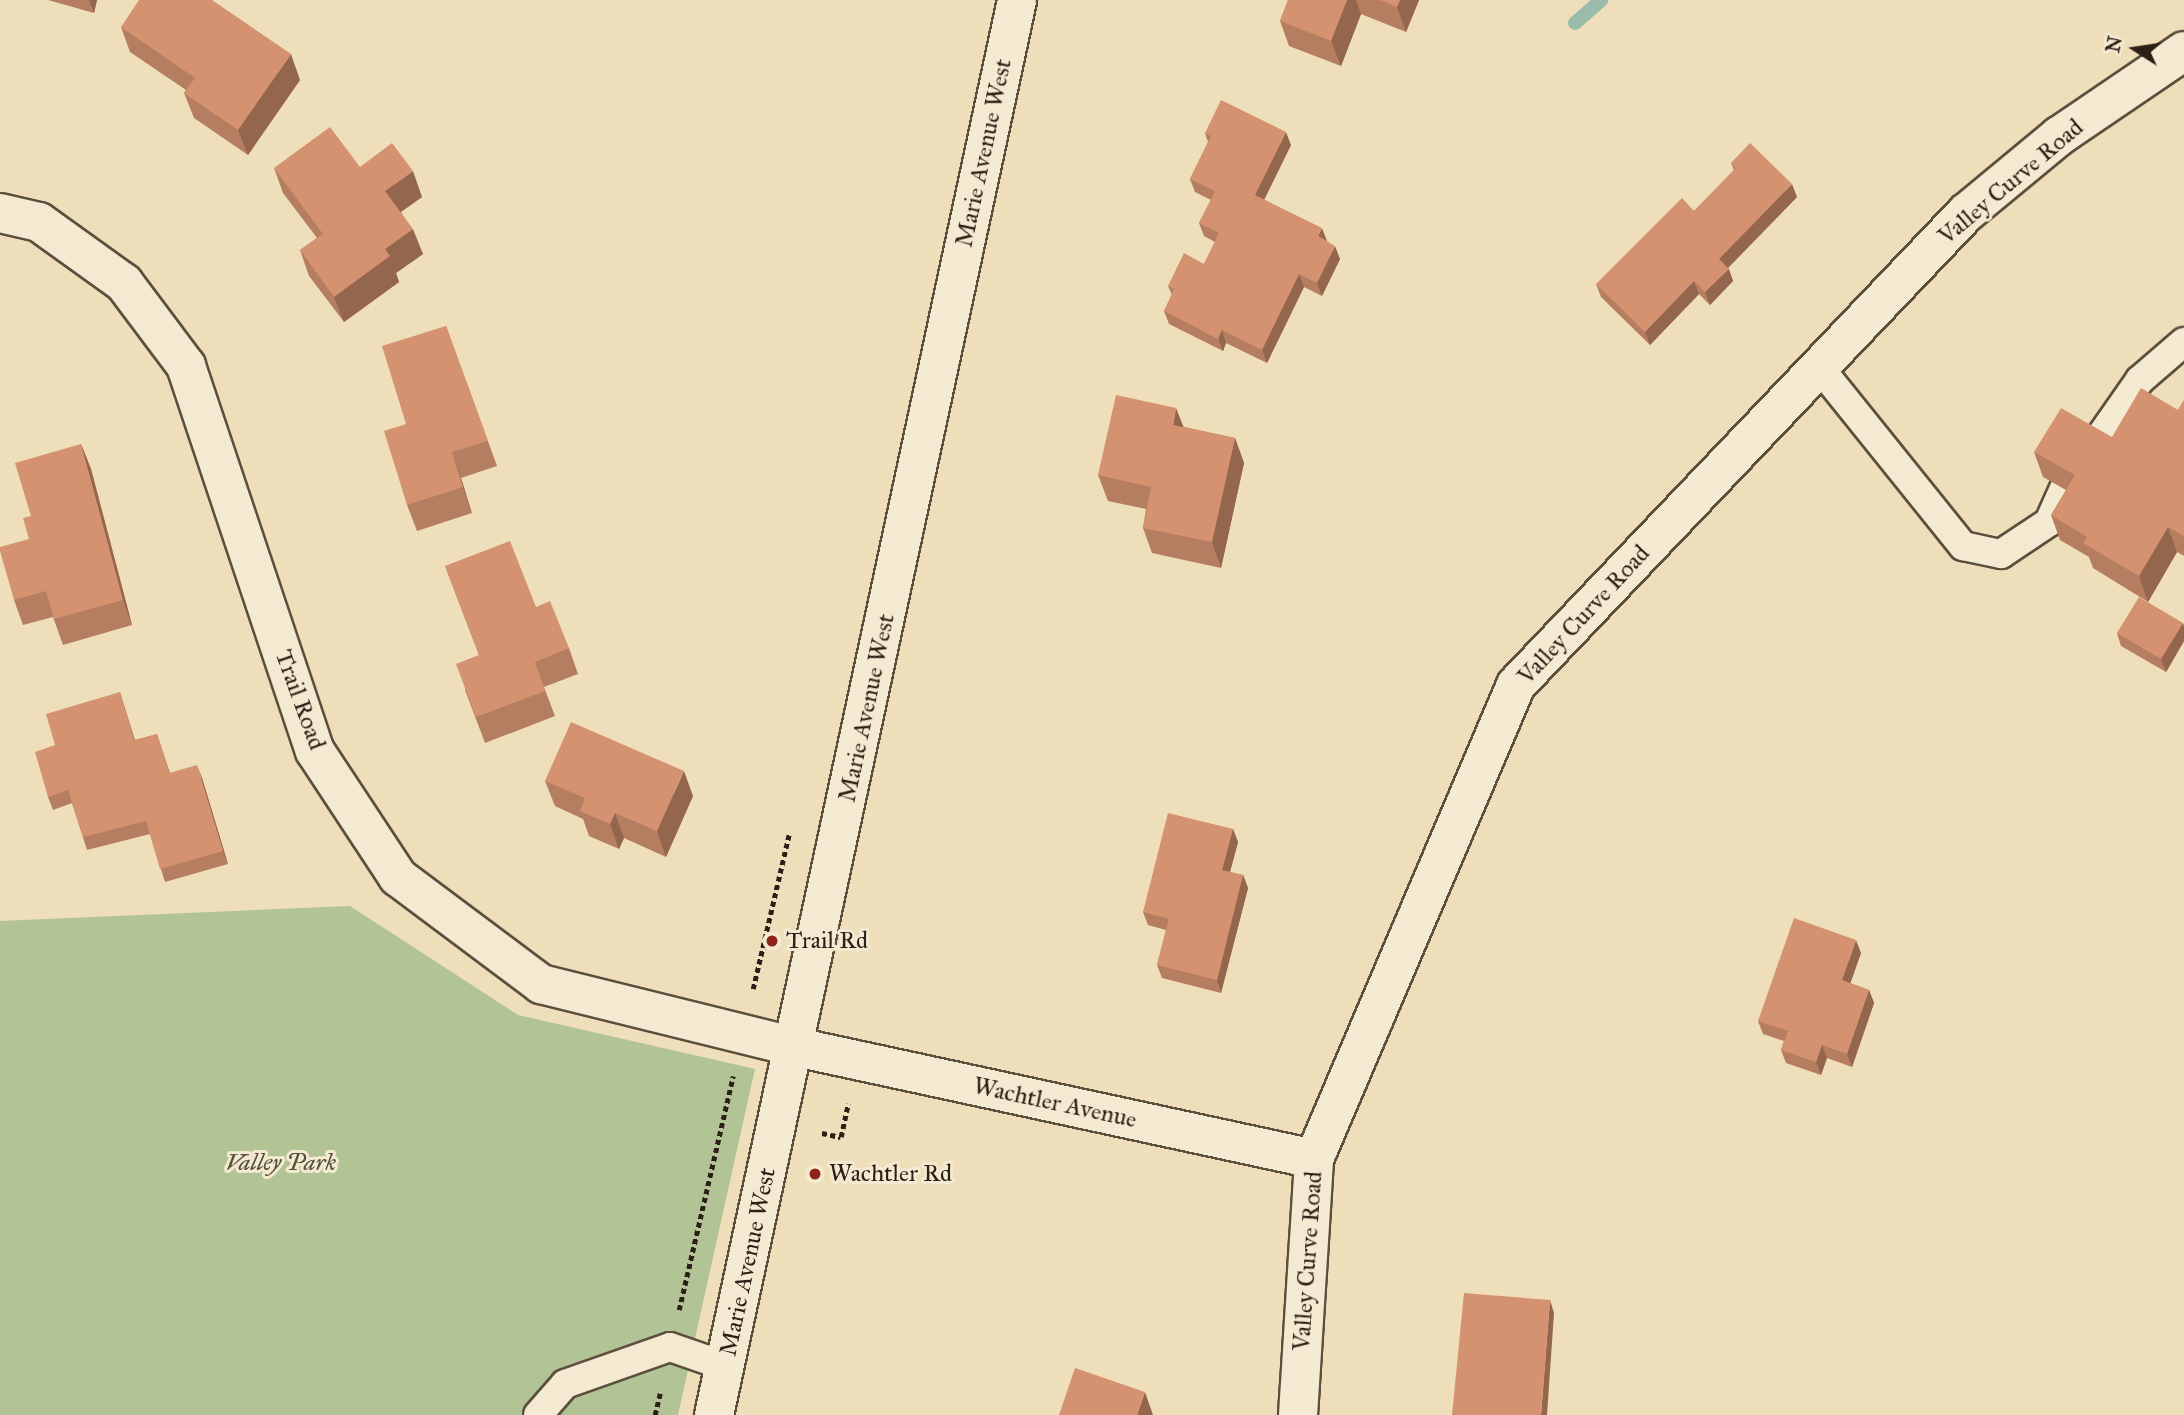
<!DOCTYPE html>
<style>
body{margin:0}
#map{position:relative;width:2184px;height:1415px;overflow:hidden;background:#eedfba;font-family:"IM FELL Great Primer",serif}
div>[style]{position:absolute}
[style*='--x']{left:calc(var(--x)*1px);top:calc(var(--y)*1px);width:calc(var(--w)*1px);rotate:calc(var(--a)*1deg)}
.green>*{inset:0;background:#b2c395}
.stream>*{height:14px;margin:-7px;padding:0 7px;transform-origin:7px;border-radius:7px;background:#9abdab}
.path>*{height:4.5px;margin-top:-2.25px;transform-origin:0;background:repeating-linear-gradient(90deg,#2c1f15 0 5px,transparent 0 8.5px)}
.roads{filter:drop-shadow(2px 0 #5c4f3e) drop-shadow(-2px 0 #5c4f3e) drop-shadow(0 2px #5c4f3e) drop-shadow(0 -2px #5c4f3e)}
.lane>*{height:28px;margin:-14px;padding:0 14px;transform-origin:14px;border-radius:14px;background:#f4ead2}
.street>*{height:38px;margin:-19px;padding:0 19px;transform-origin:19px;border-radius:19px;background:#f4ead2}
.secondary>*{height:38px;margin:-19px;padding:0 19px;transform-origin:19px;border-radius:19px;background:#f4ead2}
.wall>*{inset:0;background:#b67e60}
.shaded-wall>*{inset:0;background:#94664e}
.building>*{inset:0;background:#d49270}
.dots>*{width:19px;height:19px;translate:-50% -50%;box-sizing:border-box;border:4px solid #f4ead2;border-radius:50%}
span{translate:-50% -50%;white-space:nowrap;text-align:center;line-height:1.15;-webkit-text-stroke:6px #f4ead2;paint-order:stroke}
.street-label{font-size:24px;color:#2c1f15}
.poi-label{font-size:24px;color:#2c1f15}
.left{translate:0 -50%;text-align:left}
.park-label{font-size:24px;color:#54503b;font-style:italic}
.north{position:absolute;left:2100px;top:14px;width:70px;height:70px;-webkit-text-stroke:5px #f4ead2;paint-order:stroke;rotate:282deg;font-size:19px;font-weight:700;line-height:28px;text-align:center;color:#2c1f15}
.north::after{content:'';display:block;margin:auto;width:24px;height:32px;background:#2c1f15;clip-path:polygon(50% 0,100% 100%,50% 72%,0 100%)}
</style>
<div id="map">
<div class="green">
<div style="clip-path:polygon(350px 906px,518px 1015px,755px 1069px,678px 1415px,0 1415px,0 921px)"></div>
</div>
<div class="stream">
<div style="--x:1575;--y:23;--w:35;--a:-41"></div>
</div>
<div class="path">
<div style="--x:753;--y:989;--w:159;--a:-76.9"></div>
<div style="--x:822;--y:1133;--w:19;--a:12"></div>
<div style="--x:841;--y:1137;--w:34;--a:-78"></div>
<div style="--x:679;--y:1310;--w:240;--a:-77"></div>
<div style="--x:655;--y:1415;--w:23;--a:-77"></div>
</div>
<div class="roads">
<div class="lane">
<div style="--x:1819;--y:367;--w:230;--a:51.2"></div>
<div style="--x:1963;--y:546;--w:39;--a:12"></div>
<div style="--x:2001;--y:554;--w:58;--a:-33.7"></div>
<div style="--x:2049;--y:522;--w:36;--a:-66"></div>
<div style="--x:2093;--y:447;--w:82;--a:-55"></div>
<div style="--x:2140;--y:380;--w:58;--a:-40.8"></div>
<div style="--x:538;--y:1415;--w:41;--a:-48.9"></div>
<div style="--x:565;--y:1384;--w:111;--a:-19.4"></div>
<div style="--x:670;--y:1347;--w:58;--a:19.1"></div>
</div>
<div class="street">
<div style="--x:0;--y:213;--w:40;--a:13"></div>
<div style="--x:39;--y:222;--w:105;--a:35.7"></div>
<div style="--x:124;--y:283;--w:104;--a:53.2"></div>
<div style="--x:186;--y:366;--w:406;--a:71.5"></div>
<div style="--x:315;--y:751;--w:151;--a:56.6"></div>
<div style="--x:398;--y:877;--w:179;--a:36.8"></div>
<div style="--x:541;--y:984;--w:263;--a:13.9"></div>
<div style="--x:796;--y:1047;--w:530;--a:12.2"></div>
<div style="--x:1298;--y:1415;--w:256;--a:-86.4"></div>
<div style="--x:1314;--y:1159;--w:515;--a:-66.92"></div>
<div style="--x:1516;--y:685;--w:652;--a:-46.37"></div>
<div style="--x:1966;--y:213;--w:121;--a:-39.6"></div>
<div style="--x:2059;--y:136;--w:151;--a:-34.2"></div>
</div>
<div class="secondary">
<div style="--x:714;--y:1415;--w:1447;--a:-77.91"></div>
</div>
</div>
<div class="wall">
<div style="clip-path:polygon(48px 0,97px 0,94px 13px)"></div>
<div style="clip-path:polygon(1288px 0,1419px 0,1406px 32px,1361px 14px,1341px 66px,1289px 46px,1280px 21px)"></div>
<div style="clip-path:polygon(121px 27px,300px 80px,248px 155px,194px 118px,184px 93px,186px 90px,130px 52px)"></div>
<div style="clip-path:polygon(1205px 133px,1291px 145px,1264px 200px,1327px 241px,1340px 259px,1322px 296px,1304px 287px,1267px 363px,1226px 343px,1223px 351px,1169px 324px,1164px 311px,1172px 295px,1168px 286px,1204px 264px,1215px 242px,1204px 236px,1199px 223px,1211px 200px,1195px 192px,1190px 179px,1208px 142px)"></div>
<div style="clip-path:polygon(1731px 163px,1797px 197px,1728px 268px,1733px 281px,1710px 305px,1699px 294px,1650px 345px,1601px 297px,1596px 284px,1694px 211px,1734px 170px)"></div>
<div style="clip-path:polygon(360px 167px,422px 197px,401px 212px,423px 254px,396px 273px,399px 282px,344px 322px,309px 276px,300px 250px,317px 238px,283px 193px,274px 168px)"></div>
<div style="clip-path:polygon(446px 326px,497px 466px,461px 478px,472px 513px,417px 531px,407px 505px,406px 424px)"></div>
<div style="clip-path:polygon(2184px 400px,2184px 556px,2177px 552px,2148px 602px,2093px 568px,2089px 557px,2060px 540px,2051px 515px,2066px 490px,2043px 477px,2034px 452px,2112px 437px,2178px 410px)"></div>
<div style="clip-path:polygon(1184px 427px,1235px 438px,1244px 463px,1221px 568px,1152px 553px,1143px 528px,1146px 509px,1108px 501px,1098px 475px)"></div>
<div style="clip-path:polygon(81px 444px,91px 469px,132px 625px,63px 645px,53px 617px,23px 625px,14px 600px,29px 539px)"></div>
<div style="clip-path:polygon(445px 566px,536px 607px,569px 648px,578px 674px,544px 687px,555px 716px,485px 743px,465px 690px,479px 655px)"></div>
<div style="clip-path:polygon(2183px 623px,2184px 627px,2184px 641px,2166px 672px,2121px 646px,2117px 633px)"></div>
<div style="clip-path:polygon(120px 692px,135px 740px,157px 734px,170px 773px,202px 778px,228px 864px,165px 882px,150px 834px,87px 850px,72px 803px,53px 810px,48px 797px,55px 745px)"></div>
<div style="clip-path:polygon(545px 781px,693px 796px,666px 857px,624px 838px,619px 849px,589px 836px,583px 819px,555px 806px)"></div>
<div style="clip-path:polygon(1233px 829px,1238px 842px,1230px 872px,1243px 875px,1248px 888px,1221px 993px,1162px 978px,1157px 965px,1166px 930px,1148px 925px,1143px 912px)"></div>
<div style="clip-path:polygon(1861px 953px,1850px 983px,1869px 990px,1874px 1003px,1852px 1067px,1827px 1058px,1821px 1075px,1786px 1063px,1781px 1050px,1784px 1041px,1763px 1034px,1758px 1021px)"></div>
</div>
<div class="shaded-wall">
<div style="clip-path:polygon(89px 0,97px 0,94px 13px)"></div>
<div style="clip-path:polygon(1347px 0,1356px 0,1361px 14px,1341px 66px,1331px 41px)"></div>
<div style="clip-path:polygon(1400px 0,1419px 0,1406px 32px,1397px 7px)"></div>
<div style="clip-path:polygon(291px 54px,300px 80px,248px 155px,238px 130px)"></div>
<div style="clip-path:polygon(1286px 132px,1291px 145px,1260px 208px,1255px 195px)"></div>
<div style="clip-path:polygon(413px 171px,422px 197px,395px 216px,385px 191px)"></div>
<div style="clip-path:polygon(1792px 184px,1797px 197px,1724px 272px,1719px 259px)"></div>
<div style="clip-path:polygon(1322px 228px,1327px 241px,1318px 236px)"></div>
<div style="clip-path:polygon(413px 229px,423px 254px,396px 273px,399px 282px,344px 322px,334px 297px,385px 249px)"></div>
<div style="clip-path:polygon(1335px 246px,1340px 259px,1322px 296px,1317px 283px)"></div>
<div style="clip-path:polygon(1729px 269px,1733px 281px,1710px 305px,1705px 292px)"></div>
<div style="clip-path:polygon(1299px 274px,1304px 287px,1267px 363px,1262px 350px)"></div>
<div style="clip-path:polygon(1694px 281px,1699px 294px,1650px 345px,1645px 332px)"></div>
<div style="clip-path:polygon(1222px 330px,1226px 343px,1223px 351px,1218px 339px)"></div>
<div style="clip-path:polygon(1176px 408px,1186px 433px,1173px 425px)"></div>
<div style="clip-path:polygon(1235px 438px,1244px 463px,1221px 568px,1212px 542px)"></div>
<div style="clip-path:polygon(81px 444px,91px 469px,132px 625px,123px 600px)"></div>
<div style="clip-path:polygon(452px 452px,461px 478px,472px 513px,463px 487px)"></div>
<div style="clip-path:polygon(2168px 527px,2177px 552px,2148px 602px,2139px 576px)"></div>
<div style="clip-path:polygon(2183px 623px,2184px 627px,2184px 641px,2166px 672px,2161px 659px)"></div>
<div style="clip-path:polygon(197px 765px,202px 778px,228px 864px,223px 851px)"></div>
<div style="clip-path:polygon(684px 771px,693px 796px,666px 857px,657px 831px)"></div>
<div style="clip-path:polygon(615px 813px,624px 838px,619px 849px,610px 824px)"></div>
<div style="clip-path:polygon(1233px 829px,1238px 842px,1227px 883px,1222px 870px)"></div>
<div style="clip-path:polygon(1243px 875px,1248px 888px,1221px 993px,1217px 980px)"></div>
<div style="clip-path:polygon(1856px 940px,1861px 953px,1847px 993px,1842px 980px)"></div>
<div style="clip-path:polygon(1869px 990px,1874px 1003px,1852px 1067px,1847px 1054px)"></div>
<div style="clip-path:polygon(1822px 1045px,1827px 1058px,1821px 1075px,1816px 1062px)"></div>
<div style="clip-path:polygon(1550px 1300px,1554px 1313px,1547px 1415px,1541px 1415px)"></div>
<div style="clip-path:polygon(1145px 1392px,1153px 1415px,1137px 1415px)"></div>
</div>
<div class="building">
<div style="clip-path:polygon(139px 0,212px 0,291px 54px,238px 130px,184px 93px,195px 78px,121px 27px)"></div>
<div style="clip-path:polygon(1288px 0,1347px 0,1331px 41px,1280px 21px)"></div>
<div style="clip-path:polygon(1380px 0,1400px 0,1397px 7px)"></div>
<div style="clip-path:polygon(1221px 100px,1286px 132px,1255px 195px,1322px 228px,1318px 236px,1335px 246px,1317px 283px,1299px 274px,1262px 350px,1222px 330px,1218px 339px,1164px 311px,1174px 289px,1168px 286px,1184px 253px,1204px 264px,1219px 233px,1199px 223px,1215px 191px,1190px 179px,1211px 136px,1205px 133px)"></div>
<div style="clip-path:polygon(330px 127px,360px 167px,392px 143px,413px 171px,385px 191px,413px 229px,385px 249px,390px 256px,334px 297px,300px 250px,323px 234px,274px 168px)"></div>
<div style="clip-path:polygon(1750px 143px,1792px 184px,1719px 259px,1729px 269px,1705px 292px,1694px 281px,1645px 332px,1596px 284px,1682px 198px,1694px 211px,1736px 168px,1731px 163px)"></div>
<div style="clip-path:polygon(446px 326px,488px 441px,452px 452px,463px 487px,407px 505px,384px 431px,406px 424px,382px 346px)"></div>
<div style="clip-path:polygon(2141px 388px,2178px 410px,2184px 400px,2184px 536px,2168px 527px,2139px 576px,2083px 543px,2087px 537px,2051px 515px,2075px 475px,2034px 452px,2061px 408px,2112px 437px)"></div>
<div style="clip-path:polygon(1116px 395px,1176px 408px,1173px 425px,1235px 438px,1212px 542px,1143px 528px,1151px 487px,1098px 475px)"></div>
<div style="clip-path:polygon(81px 444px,123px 600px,54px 619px,46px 591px,14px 600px,0 551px,0 547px,29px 539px,23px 518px,31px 516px,15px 463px)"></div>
<div style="clip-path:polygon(510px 541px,536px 607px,550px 601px,569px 648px,535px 662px,545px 691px,476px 717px,456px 664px,479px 655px,445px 566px)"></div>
<div style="clip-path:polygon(2139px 597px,2183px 623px,2161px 659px,2117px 633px)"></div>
<div style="clip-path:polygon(120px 692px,134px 741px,157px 734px,169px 773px,197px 765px,223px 851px,160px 869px,146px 821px,83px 837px,68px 790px,48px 797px,35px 752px,55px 745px,46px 714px)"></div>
<div style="clip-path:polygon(571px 722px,684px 771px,657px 831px,615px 813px,610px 824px,580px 811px,585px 798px,545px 781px)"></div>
<div style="clip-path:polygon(1168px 813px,1233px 829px,1222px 870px,1243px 875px,1217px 980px,1157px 965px,1169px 919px,1143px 912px)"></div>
<div style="clip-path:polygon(1794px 918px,1856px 940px,1842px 980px,1869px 990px,1847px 1054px,1822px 1045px,1816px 1062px,1781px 1050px,1788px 1031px,1758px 1021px)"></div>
<div style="clip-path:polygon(1464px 1293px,1550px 1300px,1541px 1415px,1452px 1415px)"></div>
<div style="clip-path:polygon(1075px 1368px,1145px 1392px,1137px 1415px,1059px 1415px)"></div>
</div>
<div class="dots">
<div style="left:772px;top:941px;background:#8f2418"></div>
<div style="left:815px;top:1174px;background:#8f2418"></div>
</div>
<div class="street-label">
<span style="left:984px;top:153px;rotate:-78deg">Marie Avenue West</span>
<span style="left:2011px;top:182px;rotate:-40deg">Valley Curve Road</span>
<span style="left:1584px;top:615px;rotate:-47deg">Valley Curve Road</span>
<span style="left:300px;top:700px;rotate:70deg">Trail Road</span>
<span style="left:867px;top:708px;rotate:-78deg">Marie Avenue West</span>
<span style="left:1055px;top:1103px;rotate:12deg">Wachtler Avenue</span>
<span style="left:1308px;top:1261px;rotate:-86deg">Valley Curve Road</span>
<span style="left:748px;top:1262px;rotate:-78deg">Marie Avenue West</span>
</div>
<div class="poi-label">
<span class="left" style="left:786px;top:941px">Trail Rd</span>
<span class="left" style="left:829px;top:1174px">Wachtler Rd</span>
</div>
<div class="park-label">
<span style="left:281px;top:1163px">Valley Park</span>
</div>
<div class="north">N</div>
</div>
